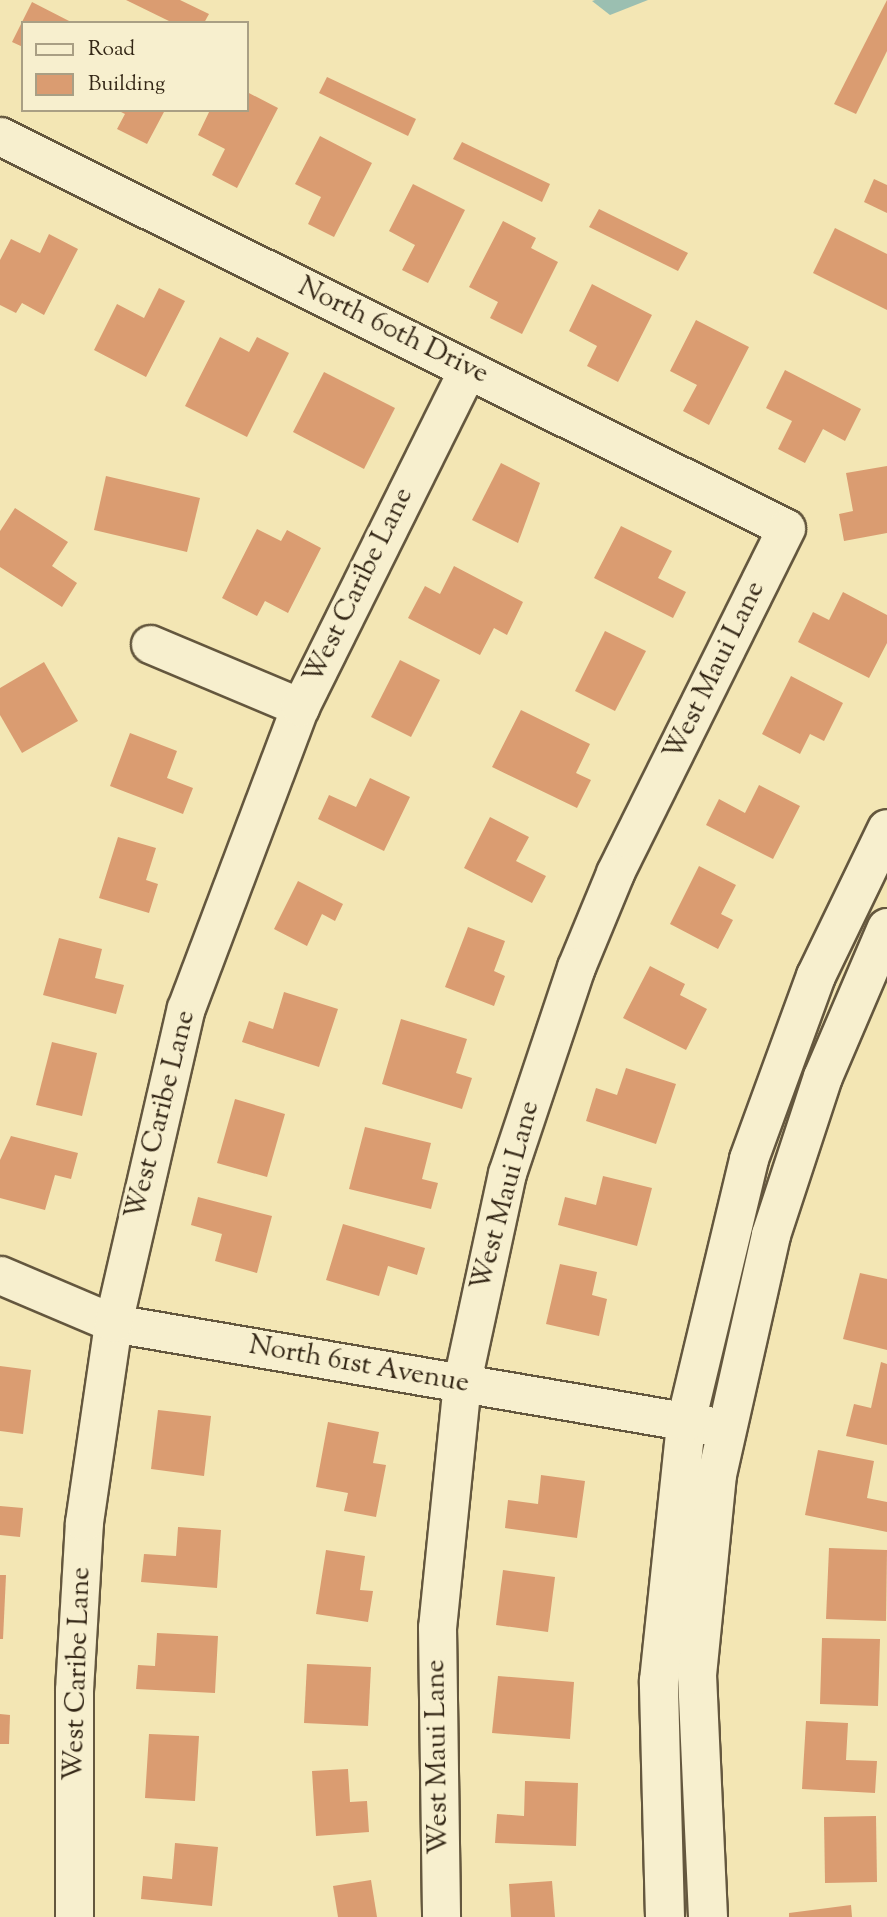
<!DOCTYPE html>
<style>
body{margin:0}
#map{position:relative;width:887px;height:1917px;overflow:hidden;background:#f3e6b4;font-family:"Sorts Mill Goudy",serif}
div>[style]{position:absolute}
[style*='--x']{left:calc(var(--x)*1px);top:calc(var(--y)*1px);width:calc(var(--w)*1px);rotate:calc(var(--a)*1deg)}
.water>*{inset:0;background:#9bbfb1}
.building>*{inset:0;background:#da9c71}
.roads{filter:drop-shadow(2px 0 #64573e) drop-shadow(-2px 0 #64573e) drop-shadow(0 2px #64573e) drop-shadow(0 -2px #64573e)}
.street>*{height:37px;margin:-18.5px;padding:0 18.5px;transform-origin:18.5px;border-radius:18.5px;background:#f7efce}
.secondary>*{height:38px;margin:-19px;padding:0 19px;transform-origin:19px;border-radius:19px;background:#f7efce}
span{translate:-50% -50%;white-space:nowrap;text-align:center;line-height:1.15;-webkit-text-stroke:7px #f7efce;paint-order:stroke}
.street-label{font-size:28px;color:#342716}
.legend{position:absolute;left:21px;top:21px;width:228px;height:91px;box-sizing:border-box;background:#f7efce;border:2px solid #a99f84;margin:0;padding:9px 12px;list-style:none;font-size:21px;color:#342716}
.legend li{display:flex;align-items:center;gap:14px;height:35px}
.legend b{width:35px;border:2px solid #a99f84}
</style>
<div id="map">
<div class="water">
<div style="clip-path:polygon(648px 0,610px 15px,592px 1px,595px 0)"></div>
</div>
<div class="building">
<div style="clip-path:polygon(126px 0,180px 0,209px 14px,204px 23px,173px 23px)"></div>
<div style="clip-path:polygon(887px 0,887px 51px,856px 114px,834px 104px)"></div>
<div style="clip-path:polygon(32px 2px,73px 23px,23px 23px,23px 47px,12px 42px)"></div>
<div style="clip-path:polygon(327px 77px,416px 119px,408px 136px,319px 93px)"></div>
<div style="clip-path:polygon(247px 92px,278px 108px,237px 188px,212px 175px,225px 149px,198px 135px,210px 110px,247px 110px)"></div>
<div style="clip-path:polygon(117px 110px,165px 110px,147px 144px,117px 129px,125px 114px)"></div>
<div style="clip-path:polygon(320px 136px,372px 163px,334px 237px,308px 224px,321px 197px,295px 184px)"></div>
<div style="clip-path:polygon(462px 142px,550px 184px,542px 202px,453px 159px)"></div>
<div style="clip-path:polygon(874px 179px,887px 185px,887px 213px,864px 202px)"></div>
<div style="clip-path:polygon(413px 184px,465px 210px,428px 283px,402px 270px,415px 245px,389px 231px)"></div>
<div style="clip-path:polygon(599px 209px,688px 253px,678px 271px,589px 227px)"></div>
<div style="clip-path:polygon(503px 221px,536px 238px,531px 248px,558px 262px,522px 334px,490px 318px,498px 302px,469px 287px)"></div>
<div style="clip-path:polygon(835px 228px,887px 254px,887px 310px,813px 273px)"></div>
<div style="clip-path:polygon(49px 234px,78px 249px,44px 315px,22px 303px,16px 313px,0 305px,0 260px,11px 239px,40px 253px)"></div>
<div style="clip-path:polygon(592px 284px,652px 315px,618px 382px,587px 366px,597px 346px,569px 331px)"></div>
<div style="clip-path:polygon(159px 288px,185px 301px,146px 377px,94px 350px,117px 304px,144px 318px)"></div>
<div style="clip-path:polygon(696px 320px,749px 347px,709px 425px,683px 411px,697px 385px,670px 371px)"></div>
<div style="clip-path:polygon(220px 337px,249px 352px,257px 337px,289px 353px,247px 437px,185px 406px)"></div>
<div style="clip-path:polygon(785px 370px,861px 409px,845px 441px,823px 429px,805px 463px,778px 449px,792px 421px,766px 408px)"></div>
<div style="clip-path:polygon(324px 372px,395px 408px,364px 469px,293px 432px)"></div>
<div style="clip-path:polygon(501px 463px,540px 483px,518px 543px,472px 520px)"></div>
<div style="clip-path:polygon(887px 466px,887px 533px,844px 541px,839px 514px,853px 511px,846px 473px)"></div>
<div style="clip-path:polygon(106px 476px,200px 498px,187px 552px,94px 530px)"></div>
<div style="clip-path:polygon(15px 508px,68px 542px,52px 566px,77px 583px,62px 607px,0 567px,0 531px)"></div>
<div style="clip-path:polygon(621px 526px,672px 551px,658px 578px,686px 592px,673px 618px,594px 578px)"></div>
<div style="clip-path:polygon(257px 529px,281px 541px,287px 530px,321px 548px,288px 613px,265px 601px,257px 616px,222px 598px)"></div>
<div style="clip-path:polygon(454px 566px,523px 602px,507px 635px,494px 628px,480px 655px,408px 618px,425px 586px,440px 594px)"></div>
<div style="clip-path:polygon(843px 592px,887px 615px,887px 643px,869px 678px,798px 642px,813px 612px,829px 620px)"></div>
<div style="clip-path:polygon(605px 631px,646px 651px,615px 711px,575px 691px)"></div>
<div style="clip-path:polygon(400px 660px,440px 680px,411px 737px,371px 717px)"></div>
<div style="clip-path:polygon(44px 662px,78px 721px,22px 753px,0 715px,0 688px)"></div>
<div style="clip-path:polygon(791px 676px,843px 703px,824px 741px,810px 734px,800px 754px,762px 734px)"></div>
<div style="clip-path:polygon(521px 710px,590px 744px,576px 773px,591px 780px,577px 808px,492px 767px)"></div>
<div style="clip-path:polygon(130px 733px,177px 751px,167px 778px,193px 788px,183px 814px,110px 786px)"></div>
<div style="clip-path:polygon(370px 778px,410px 797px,384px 851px,318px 819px,329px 795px,356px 807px)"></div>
<div style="clip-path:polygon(759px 785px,800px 806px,773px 859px,706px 825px,719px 799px,745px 813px)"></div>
<div style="clip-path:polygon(490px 817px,529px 837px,516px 861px,546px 876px,532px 903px,464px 868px)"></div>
<div style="clip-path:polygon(118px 837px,156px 848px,146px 880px,158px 884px,149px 913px,99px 898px)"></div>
<div style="clip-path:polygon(699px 866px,736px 885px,721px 914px,733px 920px,718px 949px,670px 924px)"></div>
<div style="clip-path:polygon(298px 881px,343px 904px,335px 921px,322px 914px,307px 946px,274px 929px)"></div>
<div style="clip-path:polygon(468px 927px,505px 941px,494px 971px,505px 976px,494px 1006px,445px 987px)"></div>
<div style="clip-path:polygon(59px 938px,102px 949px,95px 978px,124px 985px,116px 1014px,43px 995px)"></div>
<div style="clip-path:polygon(650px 966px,685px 984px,680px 995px,707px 1009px,686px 1050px,623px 1018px)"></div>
<div style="clip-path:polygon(284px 992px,338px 1009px,319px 1067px,242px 1042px,249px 1021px,273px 1029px)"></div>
<div style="clip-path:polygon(401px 1019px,467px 1039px,456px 1073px,472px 1078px,462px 1109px,382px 1084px)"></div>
<div style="clip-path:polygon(52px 1042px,97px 1053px,82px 1116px,36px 1105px)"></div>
<div style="clip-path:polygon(626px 1068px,676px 1084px,656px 1144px,586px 1121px,596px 1088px,617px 1095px)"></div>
<div style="clip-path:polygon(235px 1099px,285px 1114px,267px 1177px,217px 1163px)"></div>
<div style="clip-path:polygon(365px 1127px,431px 1143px,422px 1179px,438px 1183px,431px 1209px,349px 1189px)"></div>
<div style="clip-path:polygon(11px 1136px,78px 1153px,71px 1179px,55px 1175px,45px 1210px,0 1198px,0 1160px)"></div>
<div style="clip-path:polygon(603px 1176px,652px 1188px,637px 1246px,558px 1225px,565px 1197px,596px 1205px)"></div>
<div style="clip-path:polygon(198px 1197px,272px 1216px,257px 1273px,215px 1261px,222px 1234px,191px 1225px)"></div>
<div style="clip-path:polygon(343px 1224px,425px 1248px,417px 1275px,388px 1266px,379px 1296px,326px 1280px)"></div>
<div style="clip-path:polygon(560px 1264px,597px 1272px,592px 1295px,607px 1299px,599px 1336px,546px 1324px)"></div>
<div style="clip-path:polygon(860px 1273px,887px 1279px,887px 1350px,843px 1339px)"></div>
<div style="clip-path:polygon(881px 1362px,887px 1364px,887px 1445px,846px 1436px,854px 1404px,871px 1408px)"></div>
<div style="clip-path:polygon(0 1366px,31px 1370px,23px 1434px,0 1431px)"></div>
<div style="clip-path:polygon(158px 1410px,211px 1416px,204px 1476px,151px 1469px)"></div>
<div style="clip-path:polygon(328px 1422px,379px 1432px,373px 1463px,386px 1465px,376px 1517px,344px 1511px,348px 1493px,316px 1487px)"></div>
<div style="clip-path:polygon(818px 1450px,874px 1461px,867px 1498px,887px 1502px,887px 1532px,805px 1515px)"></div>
<div style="clip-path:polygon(541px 1475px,585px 1481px,577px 1538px,505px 1528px,508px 1500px,538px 1504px)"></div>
<div style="clip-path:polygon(0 1506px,23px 1508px,20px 1537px,0 1535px)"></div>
<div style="clip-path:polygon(178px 1527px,221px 1530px,217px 1588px,141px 1582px,144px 1554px,176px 1556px)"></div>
<div style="clip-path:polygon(829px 1548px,887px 1550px,886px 1621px,826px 1619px)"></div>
<div style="clip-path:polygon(326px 1550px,365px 1556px,360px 1590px,373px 1591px,368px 1622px,316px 1614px)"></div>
<div style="clip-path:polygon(503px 1570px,555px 1577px,548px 1632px,496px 1625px)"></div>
<div style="clip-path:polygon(0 1575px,6px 1575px,3px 1639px,0 1639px)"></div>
<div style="clip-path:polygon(157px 1633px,218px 1636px,215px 1693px,136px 1689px,138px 1665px,155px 1666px)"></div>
<div style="clip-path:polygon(822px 1638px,880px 1639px,878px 1706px,820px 1704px)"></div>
<div style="clip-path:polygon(307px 1664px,371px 1667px,368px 1726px,304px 1723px)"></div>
<div style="clip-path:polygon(498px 1676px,574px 1682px,570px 1739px,492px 1733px)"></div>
<div style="clip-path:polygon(0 1714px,10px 1715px,9px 1744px,0 1744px)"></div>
<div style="clip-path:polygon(806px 1721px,848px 1723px,846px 1760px,877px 1761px,875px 1793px,802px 1789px)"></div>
<div style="clip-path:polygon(149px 1734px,199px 1736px,195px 1801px,145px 1798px)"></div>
<div style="clip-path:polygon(348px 1769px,350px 1802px,367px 1801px,369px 1832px,316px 1836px,312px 1771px)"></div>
<div style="clip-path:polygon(525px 1781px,578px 1783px,576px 1846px,495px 1843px,497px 1814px,524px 1816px)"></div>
<div style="clip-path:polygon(876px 1816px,877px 1882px,825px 1883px,824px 1817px)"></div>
<div style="clip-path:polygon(175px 1843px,218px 1847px,212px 1906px,141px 1899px,143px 1876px,172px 1879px)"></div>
<div style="clip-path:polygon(371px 1880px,377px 1917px,338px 1917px,333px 1886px)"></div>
<div style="clip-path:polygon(552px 1881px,555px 1917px,511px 1917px,509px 1884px)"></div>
<div style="clip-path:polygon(851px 1905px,852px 1917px,789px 1917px,789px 1913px)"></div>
</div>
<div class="roads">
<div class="street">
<div style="--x:0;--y:136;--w:878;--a:26.51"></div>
<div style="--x:786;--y:528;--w:385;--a:116.4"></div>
<div style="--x:615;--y:873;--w:102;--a:112.5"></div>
<div style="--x:576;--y:967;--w:217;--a:108.5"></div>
<div style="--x:507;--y:1173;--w:214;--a:102.2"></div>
<div style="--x:462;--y:1382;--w:246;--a:95.8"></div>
<div style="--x:437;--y:1627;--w:290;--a:89.2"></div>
<div style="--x:150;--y:644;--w:163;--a:22.8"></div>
<div style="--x:0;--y:1275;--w:123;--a:23"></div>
<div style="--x:113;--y:1323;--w:614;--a:9.75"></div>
<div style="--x:74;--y:1917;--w:227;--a:-90"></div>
<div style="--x:74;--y:1690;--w:168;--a:-86.6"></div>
<div style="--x:84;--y:1522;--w:201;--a:-81.7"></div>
<div style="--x:113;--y:1323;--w:323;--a:-77"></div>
<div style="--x:186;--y:1008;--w:322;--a:-69.3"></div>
<div style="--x:300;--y:707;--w:377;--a:-63.6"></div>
</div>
<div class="secondary">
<div style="--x:665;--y:1917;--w:236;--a:-91.5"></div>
<div style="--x:659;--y:1681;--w:260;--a:-84"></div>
<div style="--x:686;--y:1422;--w:270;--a:-76.5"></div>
<div style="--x:749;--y:1159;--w:195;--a:-69.9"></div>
<div style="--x:816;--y:976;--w:163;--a:-64.2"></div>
<div style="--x:708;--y:1917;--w:242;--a:-92.6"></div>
<div style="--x:697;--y:1675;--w:201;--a:-84.3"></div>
<div style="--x:717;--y:1475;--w:246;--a:-77.3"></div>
<div style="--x:771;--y:1235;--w:166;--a:-71.8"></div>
<div style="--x:823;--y:1077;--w:162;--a:-66.8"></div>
</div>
</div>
<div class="street-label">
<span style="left:393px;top:331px;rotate:26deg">North 60th Drive</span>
<span style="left:359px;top:586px;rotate:-64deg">West Caribe Lane</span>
<span style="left:715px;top:671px;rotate:-64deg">West Maui Lane</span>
<span style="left:161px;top:1115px;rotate:-76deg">West Caribe Lane</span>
<span style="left:506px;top:1196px;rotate:-75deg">West Maui Lane</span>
<span style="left:359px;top:1365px;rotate:10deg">North 61st Avenue</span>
<span style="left:78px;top:1674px;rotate:-88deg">West Caribe Lane</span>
<span style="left:438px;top:1757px;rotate:-91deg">West Maui Lane</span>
</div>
<ul class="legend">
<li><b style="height:9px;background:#f7efce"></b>Road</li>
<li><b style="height:19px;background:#da9c71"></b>Building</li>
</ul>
</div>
